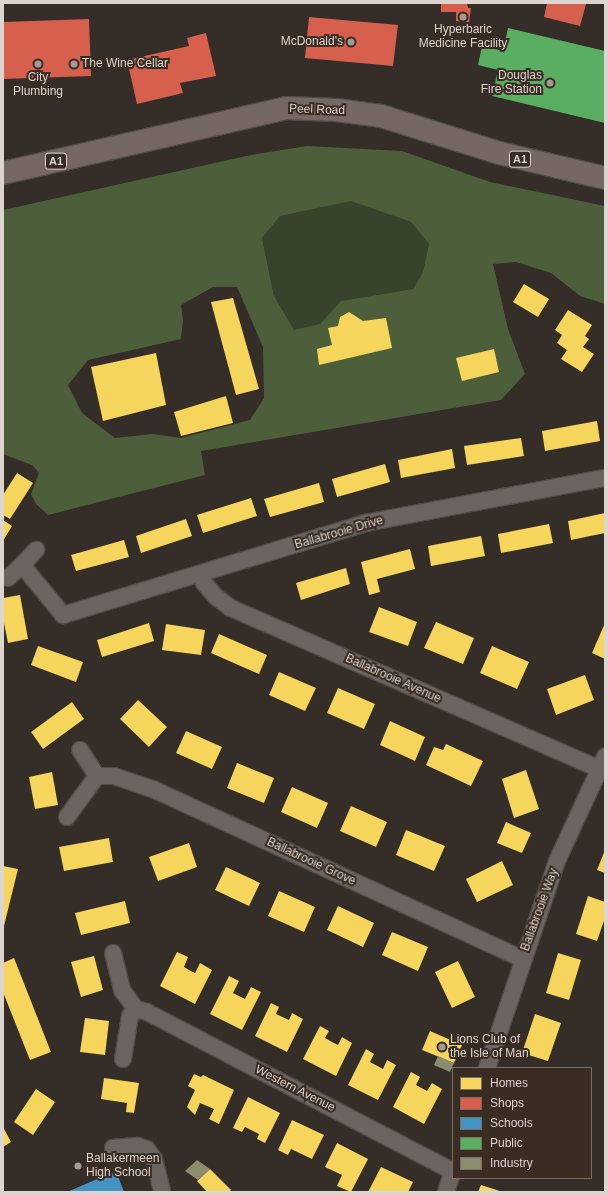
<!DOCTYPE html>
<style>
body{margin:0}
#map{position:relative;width:608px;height:1195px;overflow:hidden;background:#342d28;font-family:Arial,sans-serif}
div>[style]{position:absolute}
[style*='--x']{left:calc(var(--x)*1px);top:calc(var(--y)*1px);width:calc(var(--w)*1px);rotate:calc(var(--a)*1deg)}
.green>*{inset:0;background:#37432b}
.forest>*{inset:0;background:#4d5e3b}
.homes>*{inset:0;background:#f6d55c}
.shops>*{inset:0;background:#d6604d}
.schools>*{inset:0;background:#4393c3}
.public>*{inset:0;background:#5aae61}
.industry>*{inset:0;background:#8c8c6e}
.roads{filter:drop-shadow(1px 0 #524b47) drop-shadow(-1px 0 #524b47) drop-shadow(0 1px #524b47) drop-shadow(0 -1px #524b47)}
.street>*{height:16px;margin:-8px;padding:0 8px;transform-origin:8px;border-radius:8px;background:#6b6461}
.highway>*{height:22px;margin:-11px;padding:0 11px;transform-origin:11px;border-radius:11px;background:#756864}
.dots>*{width:11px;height:11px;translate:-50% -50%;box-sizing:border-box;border:2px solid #392c23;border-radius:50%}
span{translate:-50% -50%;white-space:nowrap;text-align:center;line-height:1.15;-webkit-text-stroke:4px #392c23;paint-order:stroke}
.shield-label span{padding:1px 3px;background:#392c23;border:1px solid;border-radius:3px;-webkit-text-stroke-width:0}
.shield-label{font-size:11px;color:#ddd4cf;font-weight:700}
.poi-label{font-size:12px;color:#ddd4cf}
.right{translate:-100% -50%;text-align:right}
.left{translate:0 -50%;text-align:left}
.street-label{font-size:12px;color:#ddd4cf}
.frame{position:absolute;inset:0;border:4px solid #ddd4cf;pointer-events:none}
.legend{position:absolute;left:452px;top:1067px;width:140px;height:112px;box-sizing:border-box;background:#392c23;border:1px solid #7b6f68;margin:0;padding:5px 7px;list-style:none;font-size:12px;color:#ddd4cf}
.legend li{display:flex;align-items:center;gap:8px;height:20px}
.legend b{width:20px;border:1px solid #7b6f68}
</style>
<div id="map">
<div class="green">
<div style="clip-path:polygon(351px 200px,411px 222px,429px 244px,423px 272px,413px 289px,341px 301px,320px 324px,294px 331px,274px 296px,262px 238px,280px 216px)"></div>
</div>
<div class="forest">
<div style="clip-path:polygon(evenodd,307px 146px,402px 151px,490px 182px,605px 206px,605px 304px,580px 296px,551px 273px,516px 262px,493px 264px,508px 329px,525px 374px,501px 400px,201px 451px,205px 475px,48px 515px,36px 504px,31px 494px,39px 473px,32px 465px,3px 454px,3px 210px,251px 155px,307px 146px,351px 201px,411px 222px,429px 244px,423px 272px,413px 289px,341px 301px,320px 324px,294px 330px,274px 296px,262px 238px,280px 216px,351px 201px,307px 146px,213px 287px,237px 287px,263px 347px,264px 398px,250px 420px,181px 438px,152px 434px,115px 438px,82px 413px,68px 385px,88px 360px,181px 339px,183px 321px,181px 305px,213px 287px)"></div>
</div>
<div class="homes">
<div style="clip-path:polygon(524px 284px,549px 299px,538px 317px,513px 302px)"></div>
<div style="clip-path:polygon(233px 298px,259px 389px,236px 395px,211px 302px)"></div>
<div style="clip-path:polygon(568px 310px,592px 325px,585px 336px,589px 339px,583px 347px,594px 354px,582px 372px,561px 359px,567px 350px,557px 343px,562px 335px,555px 330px)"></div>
<div style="clip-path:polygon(349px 312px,363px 321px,386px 318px,392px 348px,319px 365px,317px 349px,332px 345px,328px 328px,338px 326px,340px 317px)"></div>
<div style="clip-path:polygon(494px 349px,499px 372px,462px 381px,456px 358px)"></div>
<div style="clip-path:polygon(156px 353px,166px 405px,103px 421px,91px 367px)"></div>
<div style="clip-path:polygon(226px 396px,233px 423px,181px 436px,174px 412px)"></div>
<div style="clip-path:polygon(597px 421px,600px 441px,545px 451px,542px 431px)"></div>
<div style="clip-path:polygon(521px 438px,524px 456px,467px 465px,464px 446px)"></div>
<div style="clip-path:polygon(452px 449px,455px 468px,401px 478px,398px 460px)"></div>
<div style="clip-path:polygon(385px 464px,390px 482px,337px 497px,332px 479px)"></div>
<div style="clip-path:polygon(17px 473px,33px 483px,10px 519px,3px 515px,3px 495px)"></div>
<div style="clip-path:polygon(319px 483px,324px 502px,270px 517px,264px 499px)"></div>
<div style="clip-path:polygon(251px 498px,257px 516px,203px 533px,197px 515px)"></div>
<div style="clip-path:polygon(605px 513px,605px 533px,571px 540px,568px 521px)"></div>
<div style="clip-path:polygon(186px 519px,192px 536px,141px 553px,136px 536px)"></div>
<div style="clip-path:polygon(3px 520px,12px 526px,3px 541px)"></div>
<div style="clip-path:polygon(549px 524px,553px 543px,501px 553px,498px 534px)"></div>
<div style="clip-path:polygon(481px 536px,485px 556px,431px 566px,428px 546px)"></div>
<div style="clip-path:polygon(124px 540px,129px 557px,76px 571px,71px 555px)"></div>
<div style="clip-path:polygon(410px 549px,415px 569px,377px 579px,380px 592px,369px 595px,361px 562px)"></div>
<div style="clip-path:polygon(346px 568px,350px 584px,301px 600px,296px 583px)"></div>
<div style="clip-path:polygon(20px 595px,28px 639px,8px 643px,3px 618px,3px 598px)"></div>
<div style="clip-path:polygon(379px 607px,417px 622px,408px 646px,369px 632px)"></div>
<div style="clip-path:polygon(436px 622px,474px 638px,463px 664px,424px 648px)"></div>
<div style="clip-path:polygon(149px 623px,154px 641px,102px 657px,97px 640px)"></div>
<div style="clip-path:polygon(605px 623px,605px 659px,592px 653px)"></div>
<div style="clip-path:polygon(166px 624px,205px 630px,201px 655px,162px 650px)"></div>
<div style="clip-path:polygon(219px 634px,267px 655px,259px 674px,211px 653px)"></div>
<div style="clip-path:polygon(38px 646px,83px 662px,76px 682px,31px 665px)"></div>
<div style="clip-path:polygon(492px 646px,529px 662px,517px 689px,480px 673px)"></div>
<div style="clip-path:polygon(279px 672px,316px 688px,305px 711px,269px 695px)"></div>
<div style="clip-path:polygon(585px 675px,594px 700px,556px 715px,547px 689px)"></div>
<div style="clip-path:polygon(338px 688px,375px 704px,364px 729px,327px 713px)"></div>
<div style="clip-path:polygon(138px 700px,167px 727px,149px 747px,120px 719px)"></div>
<div style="clip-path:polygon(72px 702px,84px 719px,43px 749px,31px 732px)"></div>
<div style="clip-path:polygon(390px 721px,425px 737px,415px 761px,380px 745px)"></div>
<div style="clip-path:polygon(186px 731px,222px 747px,212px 769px,176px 753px)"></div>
<div style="clip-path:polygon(446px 744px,483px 761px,471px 786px,426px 765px,434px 747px,443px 750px)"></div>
<div style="clip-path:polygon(237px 763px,274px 778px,264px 803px,227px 788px)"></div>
<div style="clip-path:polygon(526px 770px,539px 809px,514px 818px,502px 779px)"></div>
<div style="clip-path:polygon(52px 772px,58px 805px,35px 809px,29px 777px)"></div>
<div style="clip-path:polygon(292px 787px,328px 803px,317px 828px,281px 812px)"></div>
<div style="clip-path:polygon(351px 806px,387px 822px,376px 847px,340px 831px)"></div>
<div style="clip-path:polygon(506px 822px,531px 833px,522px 853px,497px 843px)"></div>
<div style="clip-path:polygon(406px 830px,445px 846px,434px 871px,396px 855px)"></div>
<div style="clip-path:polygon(109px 838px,113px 862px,64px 871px,59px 847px)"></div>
<div style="clip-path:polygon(189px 843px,197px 867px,158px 881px,149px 857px)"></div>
<div style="clip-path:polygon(605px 850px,605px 873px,597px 870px)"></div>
<div style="clip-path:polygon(502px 861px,513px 885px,477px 902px,466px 879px)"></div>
<div style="clip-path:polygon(3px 866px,18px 869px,4px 926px,3px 926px)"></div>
<div style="clip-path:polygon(226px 867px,260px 883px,249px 906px,215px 890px)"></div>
<div style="clip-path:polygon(279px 891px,315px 907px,304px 932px,268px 916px)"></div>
<div style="clip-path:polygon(588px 896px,605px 902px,605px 918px,597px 941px,576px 934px)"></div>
<div style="clip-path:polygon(125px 901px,130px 923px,81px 935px,75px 913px)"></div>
<div style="clip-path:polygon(338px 906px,374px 923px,363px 947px,327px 930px)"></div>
<div style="clip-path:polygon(392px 932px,428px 947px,418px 971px,382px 955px)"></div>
<div style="clip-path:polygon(177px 952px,188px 957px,184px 967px,189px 970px,195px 973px,200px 963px,212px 970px,195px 1004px,160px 986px)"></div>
<div style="clip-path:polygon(558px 953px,581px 960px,569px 1000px,546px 993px)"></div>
<div style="clip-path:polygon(94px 956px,103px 990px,81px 997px,71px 962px)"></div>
<div style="clip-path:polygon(14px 958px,51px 1052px,30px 1060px,3px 992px,3px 963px)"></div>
<div style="clip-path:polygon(458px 961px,475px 997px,452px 1008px,435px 972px)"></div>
<div style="clip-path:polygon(229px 976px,239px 981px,233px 993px,245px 999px,251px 987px,261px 992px,242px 1030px,210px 1014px)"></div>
<div style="clip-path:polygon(271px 1003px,279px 1007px,276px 1014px,289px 1020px,292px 1013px,303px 1019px,287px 1052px,255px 1036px)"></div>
<div style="clip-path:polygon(535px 1014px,561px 1023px,548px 1061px,522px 1053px)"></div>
<div style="clip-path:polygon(85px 1018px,109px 1021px,105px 1055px,80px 1052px)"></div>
<div style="clip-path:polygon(320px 1026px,329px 1031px,325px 1038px,332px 1042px,338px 1045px,342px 1037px,352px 1043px,336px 1076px,303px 1059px)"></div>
<div style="clip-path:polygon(430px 1031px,462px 1045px,454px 1063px,422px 1050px)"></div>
<div style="clip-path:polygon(366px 1049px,374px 1054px,370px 1062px,383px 1069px,387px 1060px,396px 1065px,378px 1100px,348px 1085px)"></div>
<div style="clip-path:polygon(411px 1072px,420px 1077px,416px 1085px,427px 1091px,432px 1083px,442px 1089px,424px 1124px,393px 1107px)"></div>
<div style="clip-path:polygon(194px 1074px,201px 1077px,203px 1075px,234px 1090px,219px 1124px,209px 1119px,214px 1109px,200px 1103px,195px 1115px,187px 1107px,195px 1090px,188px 1086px)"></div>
<div style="clip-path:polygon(104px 1078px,139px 1083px,134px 1113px,126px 1112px,127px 1103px,101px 1099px)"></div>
<div style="clip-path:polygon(36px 1089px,55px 1102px,33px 1135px,14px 1122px)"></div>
<div style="clip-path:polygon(248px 1097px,280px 1113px,265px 1143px,257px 1139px,259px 1134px,245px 1127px,242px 1132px,233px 1128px)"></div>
<div style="clip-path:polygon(292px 1120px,324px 1135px,312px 1159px,291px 1149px,288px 1155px,278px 1150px)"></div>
<div style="clip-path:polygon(3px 1127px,11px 1142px,3px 1147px)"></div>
<div style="clip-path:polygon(337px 1143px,368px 1159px,351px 1192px,337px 1186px,342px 1175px,325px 1167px)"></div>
<div style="clip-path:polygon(381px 1167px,413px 1182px,408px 1192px,368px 1192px)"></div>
<div style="clip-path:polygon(210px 1169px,231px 1190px,229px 1192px,207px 1192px,197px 1181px)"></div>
<div style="clip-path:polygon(481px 1185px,503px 1192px,478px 1192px)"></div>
</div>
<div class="shops">
<div style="clip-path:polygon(441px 3px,467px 3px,468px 8px,471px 8px,469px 23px,456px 21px,456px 12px,441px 12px)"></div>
<div style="clip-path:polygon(547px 3px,586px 4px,580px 26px,544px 17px)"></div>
<div style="clip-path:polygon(309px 17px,398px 25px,393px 66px,305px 58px)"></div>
<div style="clip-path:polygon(89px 19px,91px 76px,3px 79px,3px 22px)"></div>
<div style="clip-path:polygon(206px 33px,216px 76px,180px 83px,183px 93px,137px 104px,127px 60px,189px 46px,187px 38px)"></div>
</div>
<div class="schools">
<div style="clip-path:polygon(116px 1171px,124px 1192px,67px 1192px)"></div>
</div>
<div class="public">
<div style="clip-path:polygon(508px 28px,605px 51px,605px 123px,492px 96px,498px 70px,478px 65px,482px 46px,503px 51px)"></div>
</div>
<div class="industry">
<div style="clip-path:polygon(438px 1056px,454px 1063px,450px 1072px,434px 1065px)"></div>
<div style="clip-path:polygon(197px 1160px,210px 1169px,198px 1180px,185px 1171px)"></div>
</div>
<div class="roads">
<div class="street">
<div style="--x:22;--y:565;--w:21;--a:-47"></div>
<div style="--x:200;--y:574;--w:10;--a:66"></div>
<div style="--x:204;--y:583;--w:18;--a:49"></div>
<div style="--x:216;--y:597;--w:19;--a:36"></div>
<div style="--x:231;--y:608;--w:402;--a:23.6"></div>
<div style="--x:8;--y:578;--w:19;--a:-43"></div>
<div style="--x:22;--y:565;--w:65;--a:50.6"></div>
<div style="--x:63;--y:615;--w:317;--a:-16.9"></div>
<div style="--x:366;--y:523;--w:243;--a:-10.7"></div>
<div style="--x:97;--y:776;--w:17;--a:0"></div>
<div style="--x:114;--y:776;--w:43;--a:18.9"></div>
<div style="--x:155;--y:790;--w:405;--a:24.7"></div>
<div style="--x:67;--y:817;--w:51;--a:-53.8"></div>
<div style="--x:97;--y:776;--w:31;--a:-123"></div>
<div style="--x:113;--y:953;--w:38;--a:76"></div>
<div style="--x:122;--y:990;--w:24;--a:54"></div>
<div style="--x:136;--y:1009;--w:11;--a:15"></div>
<div style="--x:147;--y:1012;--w:345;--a:27.5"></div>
<div style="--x:123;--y:1059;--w:44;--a:-80.8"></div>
<div style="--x:130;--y:1016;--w:9;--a:-49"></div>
<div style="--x:487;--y:1068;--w:219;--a:-71.3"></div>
<div style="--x:557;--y:861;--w:115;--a:-65.2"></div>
<div style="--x:113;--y:1148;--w:25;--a:-5"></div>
<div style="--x:138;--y:1146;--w:9;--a:18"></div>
<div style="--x:147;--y:1149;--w:12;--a:55"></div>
<div style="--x:154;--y:1159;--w:34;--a:76"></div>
<div style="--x:446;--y:1192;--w:23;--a:-72"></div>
</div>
<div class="highway">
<div style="--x:3;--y:173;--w:290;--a:-12.9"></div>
<div style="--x:286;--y:108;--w:50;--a:2.3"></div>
<div style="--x:336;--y:110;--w:45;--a:7.6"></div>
<div style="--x:381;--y:116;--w:124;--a:17.4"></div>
<div style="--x:499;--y:153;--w:109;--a:13.3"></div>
</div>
</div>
<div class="dots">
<div style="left:463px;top:17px;background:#a29a95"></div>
<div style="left:351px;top:42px;background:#a29a95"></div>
<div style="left:38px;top:64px;background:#a29a95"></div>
<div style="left:74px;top:64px;background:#a29a95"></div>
<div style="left:550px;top:83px;background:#a29a95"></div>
<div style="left:442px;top:1047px;background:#a29a95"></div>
<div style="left:78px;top:1166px;background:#a29a95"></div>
</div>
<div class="shield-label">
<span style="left:520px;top:159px">A1</span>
<span style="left:56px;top:161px">A1</span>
</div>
<div class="poi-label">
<span style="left:463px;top:37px">Hyperbaric<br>Medicine Facility</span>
<span class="right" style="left:343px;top:42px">McDonald's</span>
<span class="left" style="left:82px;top:64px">The Wine Cellar</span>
<span class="right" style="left:542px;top:83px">Douglas<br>Fire Station</span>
<span style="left:38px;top:85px">City<br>Plumbing</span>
<span class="left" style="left:450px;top:1047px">Lions Club of<br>the Isle of Man</span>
<span class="left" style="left:86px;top:1166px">Ballakermeen<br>High School</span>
</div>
<div class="street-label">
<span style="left:317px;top:110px;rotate:2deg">Peel Road</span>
<span style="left:339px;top:533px;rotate:-16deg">Ballabrooie Drive</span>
<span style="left:393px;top:679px;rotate:24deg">Ballabrooie Avenue</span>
<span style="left:311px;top:862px;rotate:25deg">Ballabrooie Grove</span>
<span style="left:540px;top:910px;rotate:-70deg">Ballabrooie Way</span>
<span style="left:295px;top:1089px;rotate:27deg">Western Avenue</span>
</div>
<div class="frame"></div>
<ul class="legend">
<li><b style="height:11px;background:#f6d55c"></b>Homes</li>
<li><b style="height:11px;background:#d6604d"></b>Shops</li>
<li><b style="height:11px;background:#4393c3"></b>Schools</li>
<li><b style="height:11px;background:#5aae61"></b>Public</li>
<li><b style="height:11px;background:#8c8c6e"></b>Industry</li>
</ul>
</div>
